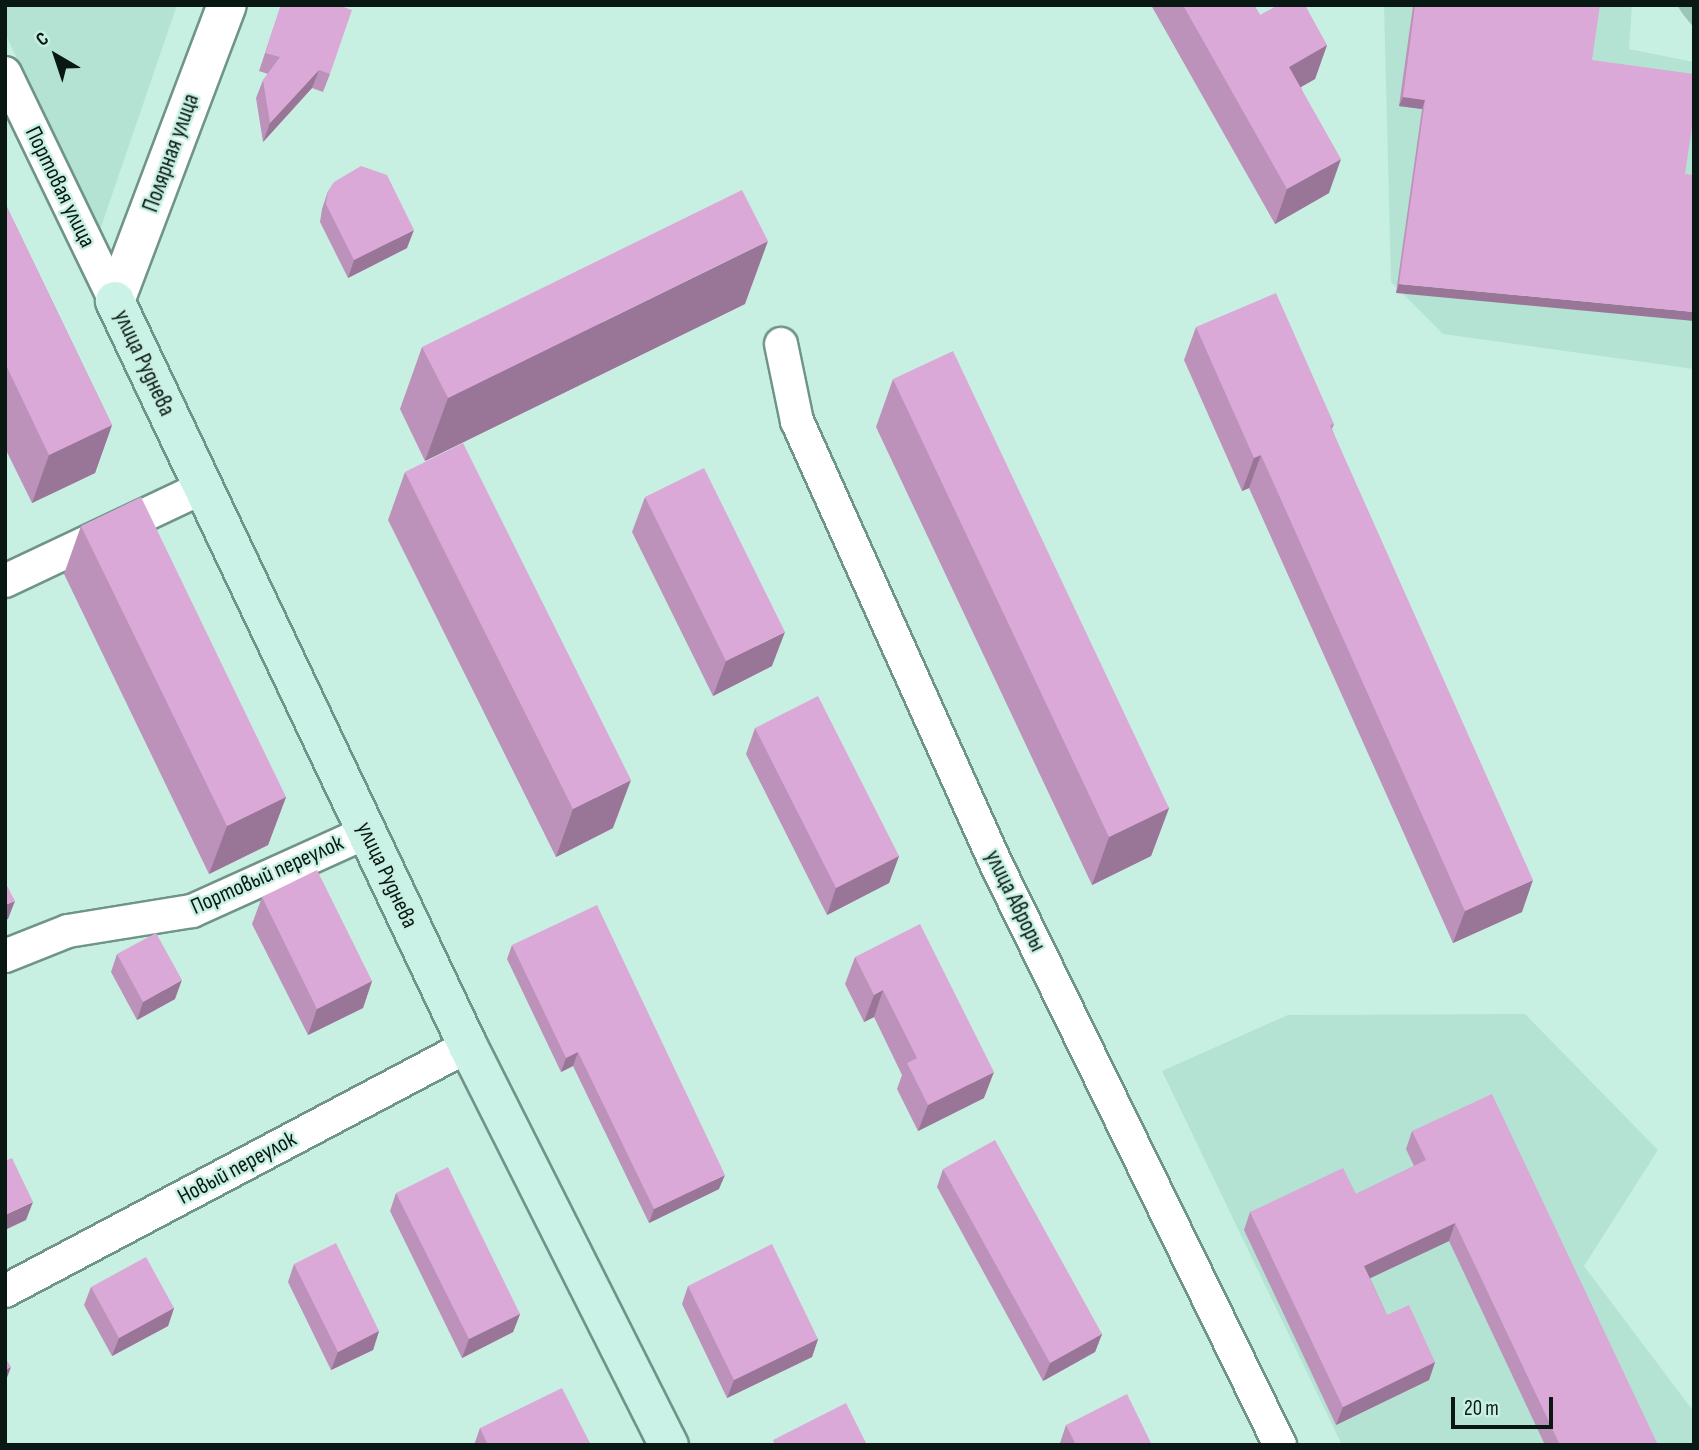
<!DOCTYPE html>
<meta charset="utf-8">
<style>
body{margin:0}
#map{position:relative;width:1699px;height:1450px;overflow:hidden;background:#c8f0e2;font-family:"Sofia Sans Condensed",sans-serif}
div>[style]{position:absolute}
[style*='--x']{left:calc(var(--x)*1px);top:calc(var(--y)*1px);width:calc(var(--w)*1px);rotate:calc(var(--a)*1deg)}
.built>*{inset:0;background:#b4e3d3}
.green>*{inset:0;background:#98c6b7}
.roads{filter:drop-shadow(2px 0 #6f9488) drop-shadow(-2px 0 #6f9488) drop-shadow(0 2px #6f9488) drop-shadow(0 -2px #6f9488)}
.minor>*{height:32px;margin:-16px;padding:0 16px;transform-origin:16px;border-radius:16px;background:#fff}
.tertiary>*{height:38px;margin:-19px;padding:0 19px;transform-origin:19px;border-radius:19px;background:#fff}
.secondary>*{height:38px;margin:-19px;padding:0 19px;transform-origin:19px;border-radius:19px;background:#cbf2e7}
.wall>*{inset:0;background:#bc91ba}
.shaded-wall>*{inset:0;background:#997697}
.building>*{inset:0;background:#dba9d8}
span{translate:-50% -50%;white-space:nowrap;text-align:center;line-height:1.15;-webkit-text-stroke:5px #c8f0e2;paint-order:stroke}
.street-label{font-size:23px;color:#091813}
.frame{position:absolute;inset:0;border:7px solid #091813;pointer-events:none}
.north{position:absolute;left:21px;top:21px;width:70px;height:70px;-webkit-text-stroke:5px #c8f0e2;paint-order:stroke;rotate:321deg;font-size:19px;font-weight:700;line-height:28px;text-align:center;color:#091813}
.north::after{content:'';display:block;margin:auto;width:24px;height:32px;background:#091813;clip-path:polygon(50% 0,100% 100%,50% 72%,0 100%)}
.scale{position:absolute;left:1451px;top:1397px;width:102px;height:32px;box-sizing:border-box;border:4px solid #091813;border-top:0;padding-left:9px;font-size:21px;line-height:24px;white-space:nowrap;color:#091813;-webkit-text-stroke:5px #c8f0e2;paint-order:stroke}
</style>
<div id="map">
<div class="built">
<div style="clip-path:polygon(5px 5px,177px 5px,99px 233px,5px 33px)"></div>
<div style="clip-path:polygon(1384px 5px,1632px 5px,1629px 49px,1694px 62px,1694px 369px,1443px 334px,1391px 282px)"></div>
<div style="clip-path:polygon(1525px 1014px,1658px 1150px,1584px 1266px,1694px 1412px,1694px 1445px,1342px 1445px,1162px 1071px,1288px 1015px)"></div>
</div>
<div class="green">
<div style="clip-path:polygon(1677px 5px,1694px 5px,1694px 28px,1682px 13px)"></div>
</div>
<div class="roads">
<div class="minor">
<div style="--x:5;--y:73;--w:253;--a:64.2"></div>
<div style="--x:781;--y:344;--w:79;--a:78.3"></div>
<div style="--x:797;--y:421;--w:492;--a:65.8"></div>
<div style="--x:999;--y:870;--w:640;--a:63.96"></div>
<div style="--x:5;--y:581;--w:218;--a:-25.3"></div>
<div style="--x:5;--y:956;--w:68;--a:-21.6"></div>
<div style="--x:68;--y:931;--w:126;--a:-9.2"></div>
<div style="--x:192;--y:911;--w:192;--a:-24.3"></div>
<div style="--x:5;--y:1291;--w:524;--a:-27.89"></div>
</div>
<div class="tertiary">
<div style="--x:115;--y:301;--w:316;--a:-69.3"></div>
</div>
<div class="secondary">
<div style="--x:115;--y:301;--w:824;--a:64.65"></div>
<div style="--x:468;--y:1046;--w:447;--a:63.3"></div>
</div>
</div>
<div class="wall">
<div style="clip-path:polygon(281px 5px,330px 74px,323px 92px,312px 88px,263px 142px,256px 98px,263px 80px,268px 74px,259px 71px)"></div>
<div style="clip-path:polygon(1151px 5px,1254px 5px,1260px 15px,1327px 45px,1315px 79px,1301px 87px,1329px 193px,1275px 224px)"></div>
<div style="clip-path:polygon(1408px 5px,1600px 5px,1396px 293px,1422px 109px,1399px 106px,1413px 6px)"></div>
<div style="clip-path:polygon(328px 191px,407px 248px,348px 278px,320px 222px,322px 209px)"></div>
<div style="clip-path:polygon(5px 203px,112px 425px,95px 473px,32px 503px,5px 448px)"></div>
<div style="clip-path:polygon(745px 304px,425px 461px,400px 409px,422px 347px)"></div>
<div style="clip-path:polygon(1196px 327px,1334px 424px,1332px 429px,1522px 912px,1453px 943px,1249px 488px,1242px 491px,1184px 360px)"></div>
<div style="clip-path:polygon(893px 379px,1169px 808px,1151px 856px,1092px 885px,876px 427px)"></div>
<div style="clip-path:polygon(405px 472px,613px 828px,556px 857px,388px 520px)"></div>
<div style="clip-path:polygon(645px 497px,772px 666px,713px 696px,632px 532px)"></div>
<div style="clip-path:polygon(81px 526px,286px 797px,268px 845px,209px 874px,64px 574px)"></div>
<div style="clip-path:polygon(755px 728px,899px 856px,889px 883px,827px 915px,746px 754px)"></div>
<div style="clip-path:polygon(262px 897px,372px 981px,363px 1008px,308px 1035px,252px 924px)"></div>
<div style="clip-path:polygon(512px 945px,719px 1189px,649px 1223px,573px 1066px,561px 1072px,507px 959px)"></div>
<div style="clip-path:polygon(117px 954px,175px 999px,137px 1020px,111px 972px)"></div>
<div style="clip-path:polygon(855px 957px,984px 1098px,918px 1131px,897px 1089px,902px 1075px,874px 1017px,864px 1022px,845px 984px)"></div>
<div style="clip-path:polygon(1412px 1131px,1658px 1445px,1545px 1445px,1449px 1241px,1370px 1278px,1387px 1315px,1435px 1362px,1429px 1380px,1336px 1425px,1244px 1230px,1250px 1212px,1356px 1194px,1414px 1166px,1406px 1149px)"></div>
<div style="clip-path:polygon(943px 1169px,1102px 1334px,1095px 1352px,1043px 1381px,937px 1187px)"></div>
<div style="clip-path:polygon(396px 1193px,520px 1314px,513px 1332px,462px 1358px,390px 1211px)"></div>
<div style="clip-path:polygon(294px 1264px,379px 1331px,373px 1350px,331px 1370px,288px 1282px)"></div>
<div style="clip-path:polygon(688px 1286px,818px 1339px,812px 1357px,727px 1398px,682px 1304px)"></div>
<div style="clip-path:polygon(91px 1287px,174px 1308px,168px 1326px,112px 1356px,84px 1305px)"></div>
<div style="clip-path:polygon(1066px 1425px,1152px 1445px,1061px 1445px,1060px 1443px)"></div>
<div style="clip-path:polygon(480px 1428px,591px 1445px,474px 1445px)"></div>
</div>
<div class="shaded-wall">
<div style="clip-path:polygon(1327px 45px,1315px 79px,1276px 101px,1289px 67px)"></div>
<div style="clip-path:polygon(319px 70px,312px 88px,263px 142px,270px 123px)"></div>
<div style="clip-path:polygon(1403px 97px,1425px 100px,1422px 109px,1399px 106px)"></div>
<div style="clip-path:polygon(1341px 159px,1329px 193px,1275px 224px,1287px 189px)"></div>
<div style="clip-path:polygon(414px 230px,407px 248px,348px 278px,354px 260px)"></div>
<div style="clip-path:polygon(768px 241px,745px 304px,425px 461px,448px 398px)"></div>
<div style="clip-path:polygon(1399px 284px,1694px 312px,1694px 321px,1396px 293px)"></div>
<div style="clip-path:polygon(112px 425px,95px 473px,32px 503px,49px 455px)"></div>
<div style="clip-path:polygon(1261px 455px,1249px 488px,1242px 491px,1254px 458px)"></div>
<div style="clip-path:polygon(785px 632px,772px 666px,713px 696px,726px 661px)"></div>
<div style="clip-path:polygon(631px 780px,613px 828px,556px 857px,573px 809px)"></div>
<div style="clip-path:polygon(286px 797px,268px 845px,209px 874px,227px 826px)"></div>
<div style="clip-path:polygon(1169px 808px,1151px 856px,1092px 885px,1109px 837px)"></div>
<div style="clip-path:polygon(899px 856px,889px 883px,827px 915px,836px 888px)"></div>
<div style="clip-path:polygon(1533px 880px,1522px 912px,1453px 943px,1465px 911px)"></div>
<div style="clip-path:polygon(15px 901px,8px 919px,5px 920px,5px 905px)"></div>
<div style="clip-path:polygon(182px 980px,175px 999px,137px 1020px,143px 1002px)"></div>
<div style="clip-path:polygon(372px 981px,363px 1008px,308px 1035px,317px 1009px)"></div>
<div style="clip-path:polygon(883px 990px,874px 1017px,864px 1022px,874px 995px)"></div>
<div style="clip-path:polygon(578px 1052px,573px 1066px,561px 1072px,566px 1058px)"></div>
<div style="clip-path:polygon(994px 1072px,984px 1098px,918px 1131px,928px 1105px)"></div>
<div style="clip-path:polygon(725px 1175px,719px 1189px,649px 1223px,654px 1209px)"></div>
<div style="clip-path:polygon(33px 1202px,26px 1220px,5px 1230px,5px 1215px)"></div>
<div style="clip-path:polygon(1455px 1223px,1449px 1241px,1358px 1284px,1364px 1266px)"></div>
<div style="clip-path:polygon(174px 1308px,168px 1326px,112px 1356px,119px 1338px)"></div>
<div style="clip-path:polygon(520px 1314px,513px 1332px,462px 1358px,469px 1339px)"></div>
<div style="clip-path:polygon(379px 1331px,373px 1350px,331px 1370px,338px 1352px)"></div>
<div style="clip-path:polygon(1102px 1334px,1095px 1352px,1043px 1381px,1050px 1363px)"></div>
<div style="clip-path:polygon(818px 1339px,812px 1357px,727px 1398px,734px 1380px)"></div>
<div style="clip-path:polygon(1435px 1362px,1429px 1380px,1336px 1425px,1343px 1407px)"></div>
<div style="clip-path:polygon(11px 1367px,5px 1383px,5px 1370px)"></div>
</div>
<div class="building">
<div style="clip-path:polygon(281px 5px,338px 5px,352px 10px,330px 74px,319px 70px,270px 123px,263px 80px,280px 57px,265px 53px)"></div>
<div style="clip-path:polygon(1183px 5px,1254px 5px,1260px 15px,1278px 5px,1305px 5px,1327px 45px,1289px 67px,1341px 159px,1287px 189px)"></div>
<div style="clip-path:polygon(1415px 5px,1600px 5px,1592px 60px,1694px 74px,1694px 114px,1685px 174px,1694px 175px,1694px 312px,1399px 284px,1425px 100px,1403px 97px)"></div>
<div style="clip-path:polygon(361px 166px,387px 175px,414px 230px,354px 260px,326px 204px,328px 191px,334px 182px)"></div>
<div style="clip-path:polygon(742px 190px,768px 241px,448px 398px,422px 347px)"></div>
<div style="clip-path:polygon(5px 203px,112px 425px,49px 455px,5px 363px)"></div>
<div style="clip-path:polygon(1276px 293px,1334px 424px,1330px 425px,1533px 880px,1465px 911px,1261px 455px,1254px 458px,1196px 327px)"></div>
<div style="clip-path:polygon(953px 351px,1169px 808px,1109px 837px,893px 379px)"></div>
<div style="clip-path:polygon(463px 443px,631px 780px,573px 809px,405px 472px)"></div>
<div style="clip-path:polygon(704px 468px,785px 632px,726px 661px,645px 497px)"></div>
<div style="clip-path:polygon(141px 497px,286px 797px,227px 826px,81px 526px)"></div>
<div style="clip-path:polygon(818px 696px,899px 856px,836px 888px,755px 728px)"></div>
<div style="clip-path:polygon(317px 870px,372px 981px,317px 1009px,262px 897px)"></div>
<div style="clip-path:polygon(5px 882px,15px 901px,5px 905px)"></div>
<div style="clip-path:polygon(597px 905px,725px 1175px,654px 1209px,578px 1052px,566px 1058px,512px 945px)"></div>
<div style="clip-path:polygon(920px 924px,994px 1072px,928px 1105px,907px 1063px,917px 1058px,883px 990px,874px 995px,855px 957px)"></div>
<div style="clip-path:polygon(156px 933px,182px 980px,143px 1002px,117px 954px)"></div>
<div style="clip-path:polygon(1492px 1094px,1658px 1445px,1560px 1445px,1455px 1223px,1364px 1266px,1387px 1315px,1409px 1305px,1435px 1362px,1343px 1407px,1250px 1212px,1343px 1168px,1356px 1194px,1426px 1160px,1412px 1131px)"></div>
<div style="clip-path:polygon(995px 1140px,1102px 1334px,1050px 1363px,943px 1169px)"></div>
<div style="clip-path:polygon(12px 1158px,33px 1202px,5px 1215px,5px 1161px)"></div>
<div style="clip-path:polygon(448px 1167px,520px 1314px,469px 1339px,396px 1193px)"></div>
<div style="clip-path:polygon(336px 1243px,379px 1331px,338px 1352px,294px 1264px)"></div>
<div style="clip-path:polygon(772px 1244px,818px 1339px,734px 1380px,688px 1286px)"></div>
<div style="clip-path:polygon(146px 1257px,174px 1308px,119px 1338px,91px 1287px)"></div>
<div style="clip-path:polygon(5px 1357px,11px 1367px,5px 1370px)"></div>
<div style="clip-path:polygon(562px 1388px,591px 1445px,488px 1445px,480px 1428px)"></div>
<div style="clip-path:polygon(1127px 1394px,1152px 1445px,1076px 1445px,1066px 1425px)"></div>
<div style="clip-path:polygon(846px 1403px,867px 1445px,775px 1445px,773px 1440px)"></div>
</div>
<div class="street-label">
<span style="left:171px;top:153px;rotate:-70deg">Полярная улица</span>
<span style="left:60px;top:187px;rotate:64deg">Портовая улица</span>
<span style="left:144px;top:363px;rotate:65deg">улица Руднева</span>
<span style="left:267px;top:875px;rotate:-24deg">Портовый переулок</span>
<span style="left:387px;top:875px;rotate:65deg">улица Руднева</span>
<span style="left:1015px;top:901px;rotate:64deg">улица Авроры</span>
<span style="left:237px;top:1168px;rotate:-28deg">Новый переулок</span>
</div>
<div class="frame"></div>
<div class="north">С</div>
<div class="scale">20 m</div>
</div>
